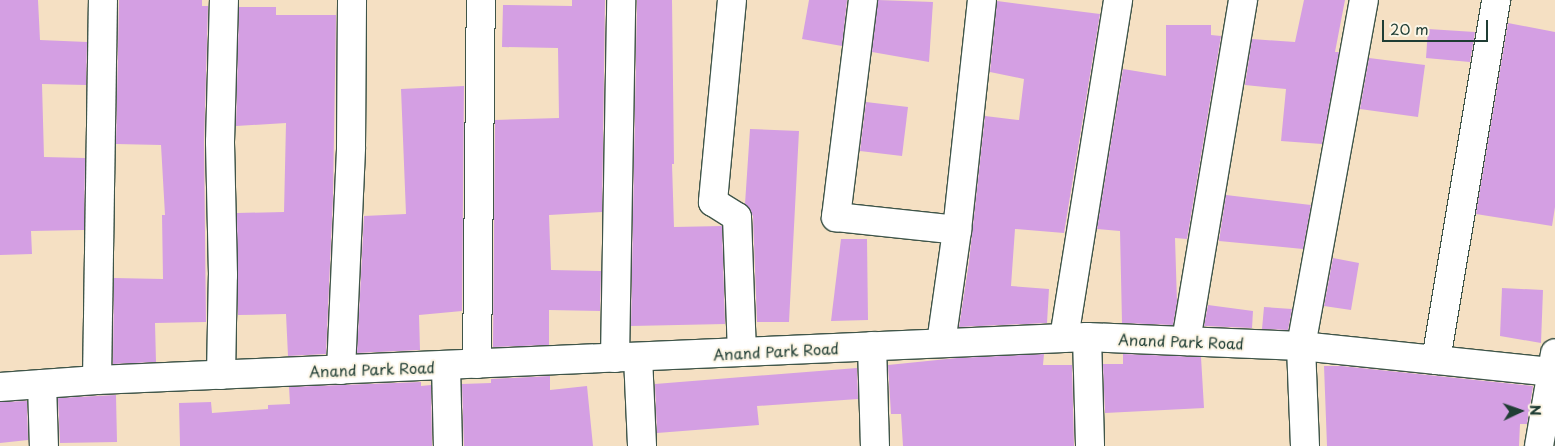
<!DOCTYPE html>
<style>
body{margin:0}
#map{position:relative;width:1555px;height:446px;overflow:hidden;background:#f5e0c3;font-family:"Playpen Sans",sans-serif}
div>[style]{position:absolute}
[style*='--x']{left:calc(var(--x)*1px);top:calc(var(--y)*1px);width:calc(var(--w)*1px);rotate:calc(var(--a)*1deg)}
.building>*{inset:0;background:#d49fe3}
.roads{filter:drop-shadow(1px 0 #3f5549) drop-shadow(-1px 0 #3f5549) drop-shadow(0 1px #3f5549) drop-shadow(0 -1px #3f5549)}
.minor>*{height:28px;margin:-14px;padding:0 14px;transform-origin:14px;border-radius:14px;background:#fff}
span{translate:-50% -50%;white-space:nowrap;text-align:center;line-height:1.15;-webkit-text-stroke:4px #fcf5e5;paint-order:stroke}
.street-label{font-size:15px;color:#1f3d34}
.north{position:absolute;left:1495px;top:386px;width:50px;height:50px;-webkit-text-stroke:4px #fcf5e5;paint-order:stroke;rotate:87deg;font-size:14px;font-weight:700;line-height:20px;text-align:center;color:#1f3d34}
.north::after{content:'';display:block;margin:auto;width:18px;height:22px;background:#1f3d34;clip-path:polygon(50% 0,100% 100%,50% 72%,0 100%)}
.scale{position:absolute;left:1382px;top:20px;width:106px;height:22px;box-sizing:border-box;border:2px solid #1f3d34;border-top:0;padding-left:6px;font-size:15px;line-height:18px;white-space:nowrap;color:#1f3d34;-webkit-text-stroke:4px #fcf5e5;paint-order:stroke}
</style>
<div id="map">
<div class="building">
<div style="clip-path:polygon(0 0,38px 0,40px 40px,87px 42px,86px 85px,42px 84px,44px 157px,85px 158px,84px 230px,31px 231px,32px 254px,0 255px)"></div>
<div style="clip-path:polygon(119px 0,202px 0,202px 6px,208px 6px,204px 142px,206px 322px,155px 323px,156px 362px,113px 364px,114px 278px,163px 279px,162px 215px,165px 215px,161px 145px,116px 144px)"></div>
<div style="clip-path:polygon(572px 0,605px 0,602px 212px,549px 215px,551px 270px,601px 271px,600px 311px,549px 310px,549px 345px,493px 347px,495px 120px,559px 118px,558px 48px,502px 47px,503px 5px,572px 6px)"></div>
<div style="clip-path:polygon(637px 0,672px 0,674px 164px,672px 164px,674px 227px,722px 226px,725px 324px,631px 326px)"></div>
<div style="clip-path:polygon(809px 0,847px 0,842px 46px,802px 39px)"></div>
<div style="clip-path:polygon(878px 0,933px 2px,929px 62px,872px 52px)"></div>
<div style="clip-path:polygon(1304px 0,1345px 0,1335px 52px,1339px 52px,1322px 144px,1281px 141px,1286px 89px,1245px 85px,1252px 39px,1295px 42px)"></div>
<div style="clip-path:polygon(997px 1px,1100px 14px,1064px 233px,1015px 229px,1011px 286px,1049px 289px,1047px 323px,959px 327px,969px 262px,985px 116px,1019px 120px,1024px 79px,990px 72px)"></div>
<div style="clip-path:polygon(239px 7px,276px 7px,276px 15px,336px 15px,333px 196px,326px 354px,288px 356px,286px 314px,238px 315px,237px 213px,284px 212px,286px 123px,236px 126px)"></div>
<div style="clip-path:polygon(1508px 23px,1555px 32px,1555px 207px,1552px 226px,1476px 214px)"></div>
<div style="clip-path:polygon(1166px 25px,1211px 25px,1211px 35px,1221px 36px,1187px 239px,1175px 238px,1177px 302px,1173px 325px,1122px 323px,1120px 231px,1097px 229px,1123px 69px,1166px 76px)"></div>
<div style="clip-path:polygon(1428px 29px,1475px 32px,1470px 62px,1426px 58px)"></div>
<div style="clip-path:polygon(1369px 58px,1425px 65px,1418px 117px,1360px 109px)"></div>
<div style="clip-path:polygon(464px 86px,462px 311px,419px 315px,420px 350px,357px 353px,364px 216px,406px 214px,401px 89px)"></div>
<div style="clip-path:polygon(866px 102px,908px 107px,902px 156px,860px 151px)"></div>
<div style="clip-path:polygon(750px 129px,799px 131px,789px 322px,757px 322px,753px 216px,745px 204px)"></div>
<div style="clip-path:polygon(1226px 195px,1311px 205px,1303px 249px,1219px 241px)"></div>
<div style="clip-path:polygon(841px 239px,867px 239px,868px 320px,831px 321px)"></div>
<div style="clip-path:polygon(1333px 258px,1359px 263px,1351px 310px,1324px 306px)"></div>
<div style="clip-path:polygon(1502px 288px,1543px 290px,1541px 343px,1500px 336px)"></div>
<div style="clip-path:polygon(1208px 305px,1253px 311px,1252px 328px,1204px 326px)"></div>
<div style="clip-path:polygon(1264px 307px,1292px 309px,1288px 330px,1262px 329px)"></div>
<div style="clip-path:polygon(1044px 354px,1043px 365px,1072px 365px,1074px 446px,903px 446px,901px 414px,891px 414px,888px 365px,957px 358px)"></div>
<div style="clip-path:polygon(1123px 354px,1201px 357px,1204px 408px,1105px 413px,1103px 364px,1123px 364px)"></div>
<div style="clip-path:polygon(1324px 366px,1341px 366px,1533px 386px,1527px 424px,1520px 424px,1519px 446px,1327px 446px)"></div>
<div style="clip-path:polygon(857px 368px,858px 399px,757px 406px,759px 425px,657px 433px,655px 384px)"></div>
<div style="clip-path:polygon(550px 376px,550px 390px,587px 386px,593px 446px,464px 446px,462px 384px,491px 383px,491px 379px)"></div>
<div style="clip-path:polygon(421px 382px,421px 386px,431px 385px,432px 446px,180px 446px,179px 403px,211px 402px,212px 413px,268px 409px,268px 405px,290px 404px,289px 387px)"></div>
<div style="clip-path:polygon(116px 395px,117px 442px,60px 443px,58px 398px)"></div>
<div style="clip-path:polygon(27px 401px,28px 440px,0 443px,0 402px)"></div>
</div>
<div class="roads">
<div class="minor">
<div style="--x:732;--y:0;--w:203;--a:95.4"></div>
<div style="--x:713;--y:202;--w:28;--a:32"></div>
<div style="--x:737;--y:217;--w:135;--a:87.9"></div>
<div style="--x:863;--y:0;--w:219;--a:97.1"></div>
<div style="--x:836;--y:217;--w:122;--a:6.1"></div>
<div style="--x:1087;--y:337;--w:109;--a:88.4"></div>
<div style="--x:1064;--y:338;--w:342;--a:-80.9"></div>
<div style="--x:1186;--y:341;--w:346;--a:-80.5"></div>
<div style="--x:941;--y:343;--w:114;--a:-81.9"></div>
<div style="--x:957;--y:230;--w:231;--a:-83.8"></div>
<div style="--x:872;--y:346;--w:100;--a:88.3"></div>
<div style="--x:638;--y:357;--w:89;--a:87.4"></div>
<div style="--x:615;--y:358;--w:358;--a:-89"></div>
<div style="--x:1436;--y:360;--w:365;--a:-80.5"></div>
<div style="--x:477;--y:364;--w:364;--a:-89.4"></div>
<div style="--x:446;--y:366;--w:80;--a:88.6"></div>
<div style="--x:341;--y:370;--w:223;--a:-87.4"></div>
<div style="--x:351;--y:147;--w:147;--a:-89.6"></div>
<div style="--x:221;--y:375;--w:100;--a:-88.9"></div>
<div style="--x:223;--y:275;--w:133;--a:-91.3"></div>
<div style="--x:220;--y:142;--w:142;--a:-88.4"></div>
<div style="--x:97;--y:380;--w:380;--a:-89.1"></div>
<div style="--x:42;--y:384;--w:62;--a:88.2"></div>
<div style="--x:0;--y:387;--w:97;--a:-4.1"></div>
<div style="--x:97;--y:380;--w:991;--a:-2.49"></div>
<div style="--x:1087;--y:337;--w:214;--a:2.4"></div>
<div style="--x:1301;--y:346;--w:251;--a:5.9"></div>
<div style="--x:1305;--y:446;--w:100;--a:-92.3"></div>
<div style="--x:1301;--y:346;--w:352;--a:-79.7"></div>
<div style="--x:1539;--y:446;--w:94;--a:-80.2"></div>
</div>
</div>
<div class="street-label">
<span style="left:1181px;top:341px;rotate:2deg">Anand Park Road</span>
<span style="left:776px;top:351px;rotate:-3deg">Anand Park Road</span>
<span style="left:372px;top:369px;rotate:-2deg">Anand Park Road</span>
</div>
<div class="north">N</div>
<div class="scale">20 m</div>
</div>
